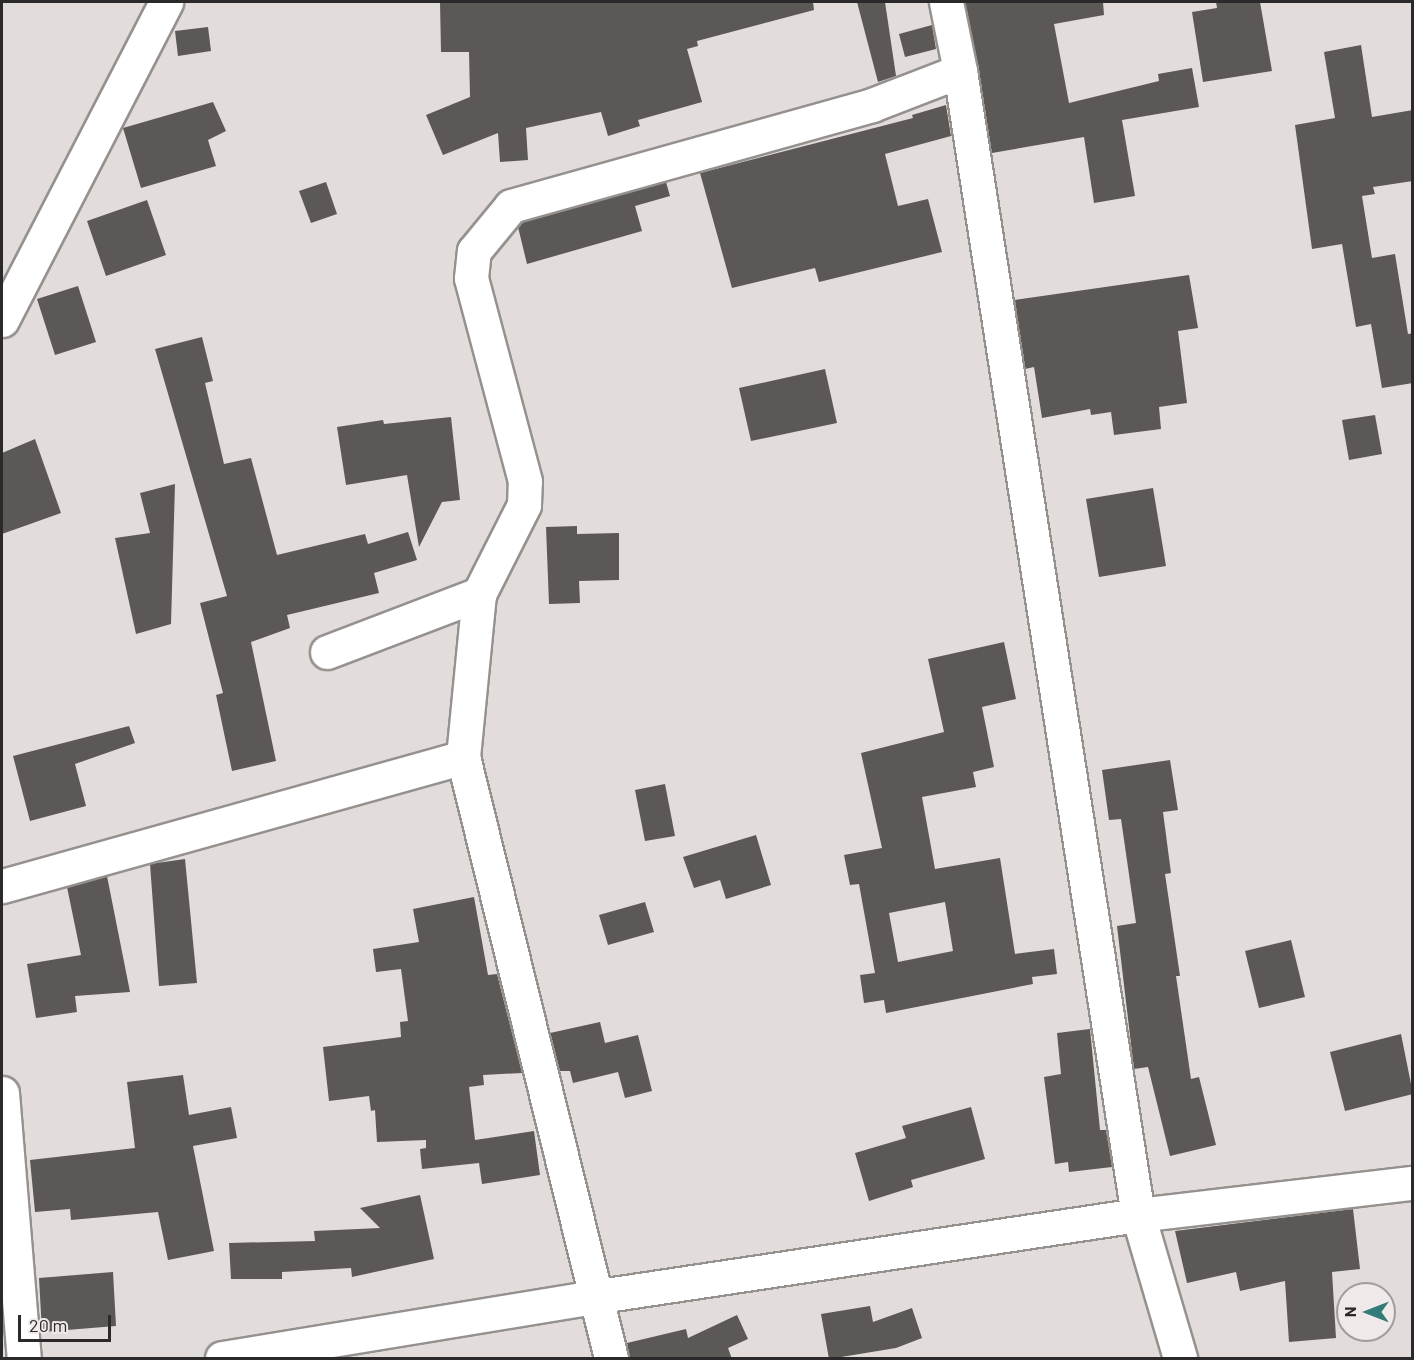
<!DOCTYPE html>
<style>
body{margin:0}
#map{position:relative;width:1414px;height:1360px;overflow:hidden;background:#e2dddb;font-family:Barlow,sans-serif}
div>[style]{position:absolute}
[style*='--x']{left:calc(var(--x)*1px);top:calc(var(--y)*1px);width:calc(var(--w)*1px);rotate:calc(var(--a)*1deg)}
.building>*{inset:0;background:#5c5856}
.roads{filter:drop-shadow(2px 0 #95918f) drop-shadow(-2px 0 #95918f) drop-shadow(0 2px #95918f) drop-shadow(0 -2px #95918f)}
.minor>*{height:33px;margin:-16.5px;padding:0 16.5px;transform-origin:16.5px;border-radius:16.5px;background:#fff}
span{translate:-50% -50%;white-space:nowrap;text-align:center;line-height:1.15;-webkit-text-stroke:6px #efeae9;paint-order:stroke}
.frame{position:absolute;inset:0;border:3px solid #2b2929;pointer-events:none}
.north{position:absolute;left:1336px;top:1282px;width:60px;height:60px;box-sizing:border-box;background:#efeae9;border:2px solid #a19d9c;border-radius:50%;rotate:270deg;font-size:16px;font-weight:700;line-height:24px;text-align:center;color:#2b2929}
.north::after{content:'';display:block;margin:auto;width:21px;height:27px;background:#337b78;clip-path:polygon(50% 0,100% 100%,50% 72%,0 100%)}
.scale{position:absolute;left:18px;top:1315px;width:93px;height:27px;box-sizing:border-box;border:3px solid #2b2929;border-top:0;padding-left:8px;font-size:18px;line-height:21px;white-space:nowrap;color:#2b2929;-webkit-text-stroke:4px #efeae9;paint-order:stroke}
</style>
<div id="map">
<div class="building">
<div style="clip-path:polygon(440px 2px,813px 2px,814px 10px,697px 41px,698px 46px,687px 49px,702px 102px,638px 120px,640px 126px,608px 136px,601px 112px,526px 128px,528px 160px,500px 162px,498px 133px,443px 155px,426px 115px,470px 97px,469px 52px,441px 52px)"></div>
<div style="clip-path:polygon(857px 2px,885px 2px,896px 76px,878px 82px)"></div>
<div style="clip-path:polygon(965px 2px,1103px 2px,1104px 15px,1054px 24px,1069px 103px,1159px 81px,1158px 74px,1192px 68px,1199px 107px,1122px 120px,1135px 196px,1094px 203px,1084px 137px,992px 153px)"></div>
<div style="clip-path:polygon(1216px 2px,1260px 2px,1272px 71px,1203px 82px,1192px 12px,1217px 8px)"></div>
<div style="clip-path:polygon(932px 25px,936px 49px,905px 57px,899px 34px)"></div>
<div style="clip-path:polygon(208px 27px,211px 51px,178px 56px,175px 31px)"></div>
<div style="clip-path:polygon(1361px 45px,1372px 117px,1413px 110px,1413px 181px,1373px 187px,1375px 194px,1362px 196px,1372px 258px,1395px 254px,1408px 334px,1413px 333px,1413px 383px,1382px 388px,1371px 324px,1356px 327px,1342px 244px,1312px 249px,1295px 125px,1335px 118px,1324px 52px)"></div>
<div style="clip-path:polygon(213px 102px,226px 131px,208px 140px,216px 166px,141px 188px,123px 128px)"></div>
<div style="clip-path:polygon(946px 105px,951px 136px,885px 154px,898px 206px,928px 199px,942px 252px,819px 282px,815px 268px,732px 288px,700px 173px,913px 118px,912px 115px)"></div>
<div style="clip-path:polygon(326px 182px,337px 214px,311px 223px,299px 191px)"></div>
<div style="clip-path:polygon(666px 182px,670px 196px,635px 206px,642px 231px,527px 264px,518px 227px,522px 222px)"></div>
<div style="clip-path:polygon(147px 200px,166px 255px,106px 276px,87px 221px)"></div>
<div style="clip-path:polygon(1189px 275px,1198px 328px,1178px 331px,1187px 403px,1159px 407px,1161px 429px,1114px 435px,1111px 412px,1091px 415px,1090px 409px,1042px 418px,1034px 367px,1025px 369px,1015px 300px)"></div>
<div style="clip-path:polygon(78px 286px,96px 342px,55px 355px,37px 299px)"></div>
<div style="clip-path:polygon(202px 337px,213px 381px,205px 383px,224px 464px,251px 458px,277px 555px,365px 534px,368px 544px,408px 532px,417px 560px,374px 573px,379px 593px,287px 615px,290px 628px,251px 642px,276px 761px,232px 771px,216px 695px,223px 693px,200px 603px,227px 596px,155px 349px)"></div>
<div style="clip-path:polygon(825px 369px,837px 423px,751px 441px,739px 388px)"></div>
<div style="clip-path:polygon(1375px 415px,1382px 454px,1349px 460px,1342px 420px)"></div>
<div style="clip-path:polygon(451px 417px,460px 500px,442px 502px,419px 547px,407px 475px,346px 485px,337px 427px,383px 420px,384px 424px)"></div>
<div style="clip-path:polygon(35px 439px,61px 513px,2px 534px,2px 453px)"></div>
<div style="clip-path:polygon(175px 484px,171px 624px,136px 634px,115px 538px,150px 533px,140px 493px)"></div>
<div style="clip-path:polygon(1153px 488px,1166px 566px,1099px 577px,1086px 499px)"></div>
<div style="clip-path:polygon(577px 526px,577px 534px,619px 533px,619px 580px,579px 581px,580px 603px,549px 604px,546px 527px)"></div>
<div style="clip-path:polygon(evenodd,1004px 642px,1016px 699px,982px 707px,994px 767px,973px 772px,976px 787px,922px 797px,935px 869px,1000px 858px,1015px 954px,1054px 949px,1057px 974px,1032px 977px,1033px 984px,886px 1013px,884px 1000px,864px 1003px,860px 975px,875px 973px,859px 884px,850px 885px,844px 855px,882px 848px,861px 753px,944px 732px,928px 659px,1004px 642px,945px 902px,953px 951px,898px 962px,889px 913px,945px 902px)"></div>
<div style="clip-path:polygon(129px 726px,135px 743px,75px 764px,86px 806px,30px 821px,13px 756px)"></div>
<div style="clip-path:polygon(1170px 760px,1178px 810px,1163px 812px,1171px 873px,1165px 874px,1180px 976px,1176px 976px,1191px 1079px,1199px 1077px,1216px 1145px,1170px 1156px,1148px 1067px,1134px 1069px,1117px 926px,1136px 923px,1121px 819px,1109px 820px,1102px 770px)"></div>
<div style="clip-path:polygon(665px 784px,675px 836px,645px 841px,635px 790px)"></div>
<div style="clip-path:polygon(756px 835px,771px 885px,726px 899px,720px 880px,694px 888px,683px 857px)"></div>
<div style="clip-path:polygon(185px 859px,197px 983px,159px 986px,150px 864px)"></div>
<div style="clip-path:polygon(107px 876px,130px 992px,75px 996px,77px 1012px,36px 1018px,27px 964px,81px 955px,67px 887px)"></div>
<div style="clip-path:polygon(474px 897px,488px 975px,497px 974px,522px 1073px,483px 1075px,484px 1085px,469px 1087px,475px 1140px,534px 1131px,540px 1175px,482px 1184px,479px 1163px,422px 1169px,420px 1149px,426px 1148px,426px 1140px,377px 1142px,375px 1110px,371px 1111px,369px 1096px,329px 1101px,323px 1047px,401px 1037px,400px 1022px,408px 1021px,401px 969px,376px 972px,373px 949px,419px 942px,413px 909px)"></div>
<div style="clip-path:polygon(645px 902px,654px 932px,608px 945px,599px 915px)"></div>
<div style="clip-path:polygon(1291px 940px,1305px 997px,1259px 1008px,1245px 951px)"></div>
<div style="clip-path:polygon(600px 1022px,605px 1043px,638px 1035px,652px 1091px,625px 1098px,618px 1072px,573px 1083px,570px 1071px,560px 1071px,550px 1033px)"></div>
<div style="clip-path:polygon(1090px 1029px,1100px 1130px,1106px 1130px,1112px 1167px,1069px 1172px,1068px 1162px,1055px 1164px,1044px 1077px,1061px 1074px,1057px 1033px)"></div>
<div style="clip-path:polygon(1401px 1034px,1413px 1094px,1345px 1111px,1330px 1052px)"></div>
<div style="clip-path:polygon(183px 1075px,189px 1115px,231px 1107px,237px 1138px,193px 1146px,214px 1251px,168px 1260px,158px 1212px,71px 1220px,70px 1209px,35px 1212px,30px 1160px,135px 1148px,127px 1082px)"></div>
<div style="clip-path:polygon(971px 1107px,985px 1159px,911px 1180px,913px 1187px,869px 1201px,855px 1153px,906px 1138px,902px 1126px)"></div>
<div style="clip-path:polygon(420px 1195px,434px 1259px,352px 1277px,351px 1268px,282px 1272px,282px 1279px,231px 1279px,229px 1243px,315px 1241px,314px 1231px,380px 1228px,360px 1208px)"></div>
<div style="clip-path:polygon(1353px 1209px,1360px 1269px,1332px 1272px,1336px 1338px,1289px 1342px,1285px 1281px,1240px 1291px,1236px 1272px,1187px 1283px,1175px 1231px)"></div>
<div style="clip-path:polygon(113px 1272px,116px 1326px,42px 1332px,39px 1278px)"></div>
<div style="clip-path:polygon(870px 1306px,873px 1322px,912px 1308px,922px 1338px,896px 1348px,829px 1359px,821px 1314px)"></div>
<div style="clip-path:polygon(737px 1315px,748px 1339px,728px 1348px,732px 1359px,629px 1359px,627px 1343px,686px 1329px,688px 1338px)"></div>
</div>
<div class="roads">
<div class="minor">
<div style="--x:946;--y:2;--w:70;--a:78.5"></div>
<div style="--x:960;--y:71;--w:1158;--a:81.16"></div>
<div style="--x:1138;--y:1215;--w:149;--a:73.6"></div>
<div style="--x:2;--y:320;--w:358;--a:-62.7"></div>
<div style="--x:327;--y:652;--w:163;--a:-20.9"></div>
<div style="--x:2;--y:886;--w:479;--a:-15.6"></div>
<div style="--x:2;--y:1093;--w:266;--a:85.3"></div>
<div style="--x:222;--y:1358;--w:376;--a:-9.3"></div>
<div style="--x:593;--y:1297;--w:551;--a:-8.56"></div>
<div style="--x:1138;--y:1215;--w:276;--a:-6.7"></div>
<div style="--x:611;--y:1358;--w:619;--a:-103.83"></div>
<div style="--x:463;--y:757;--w:164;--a:-84.4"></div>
<div style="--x:479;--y:594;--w:100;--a:-63.2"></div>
<div style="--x:524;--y:505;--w:24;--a:-88"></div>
<div style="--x:525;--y:481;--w:210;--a:-104.9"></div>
<div style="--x:471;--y:278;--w:27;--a:-84"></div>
<div style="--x:474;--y:251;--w:58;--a:-50.6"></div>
<div style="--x:511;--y:206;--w:375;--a:-15.6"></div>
<div style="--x:872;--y:105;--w:94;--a:-21.1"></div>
</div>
</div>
<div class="frame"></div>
<div class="north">N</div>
<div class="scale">20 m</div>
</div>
